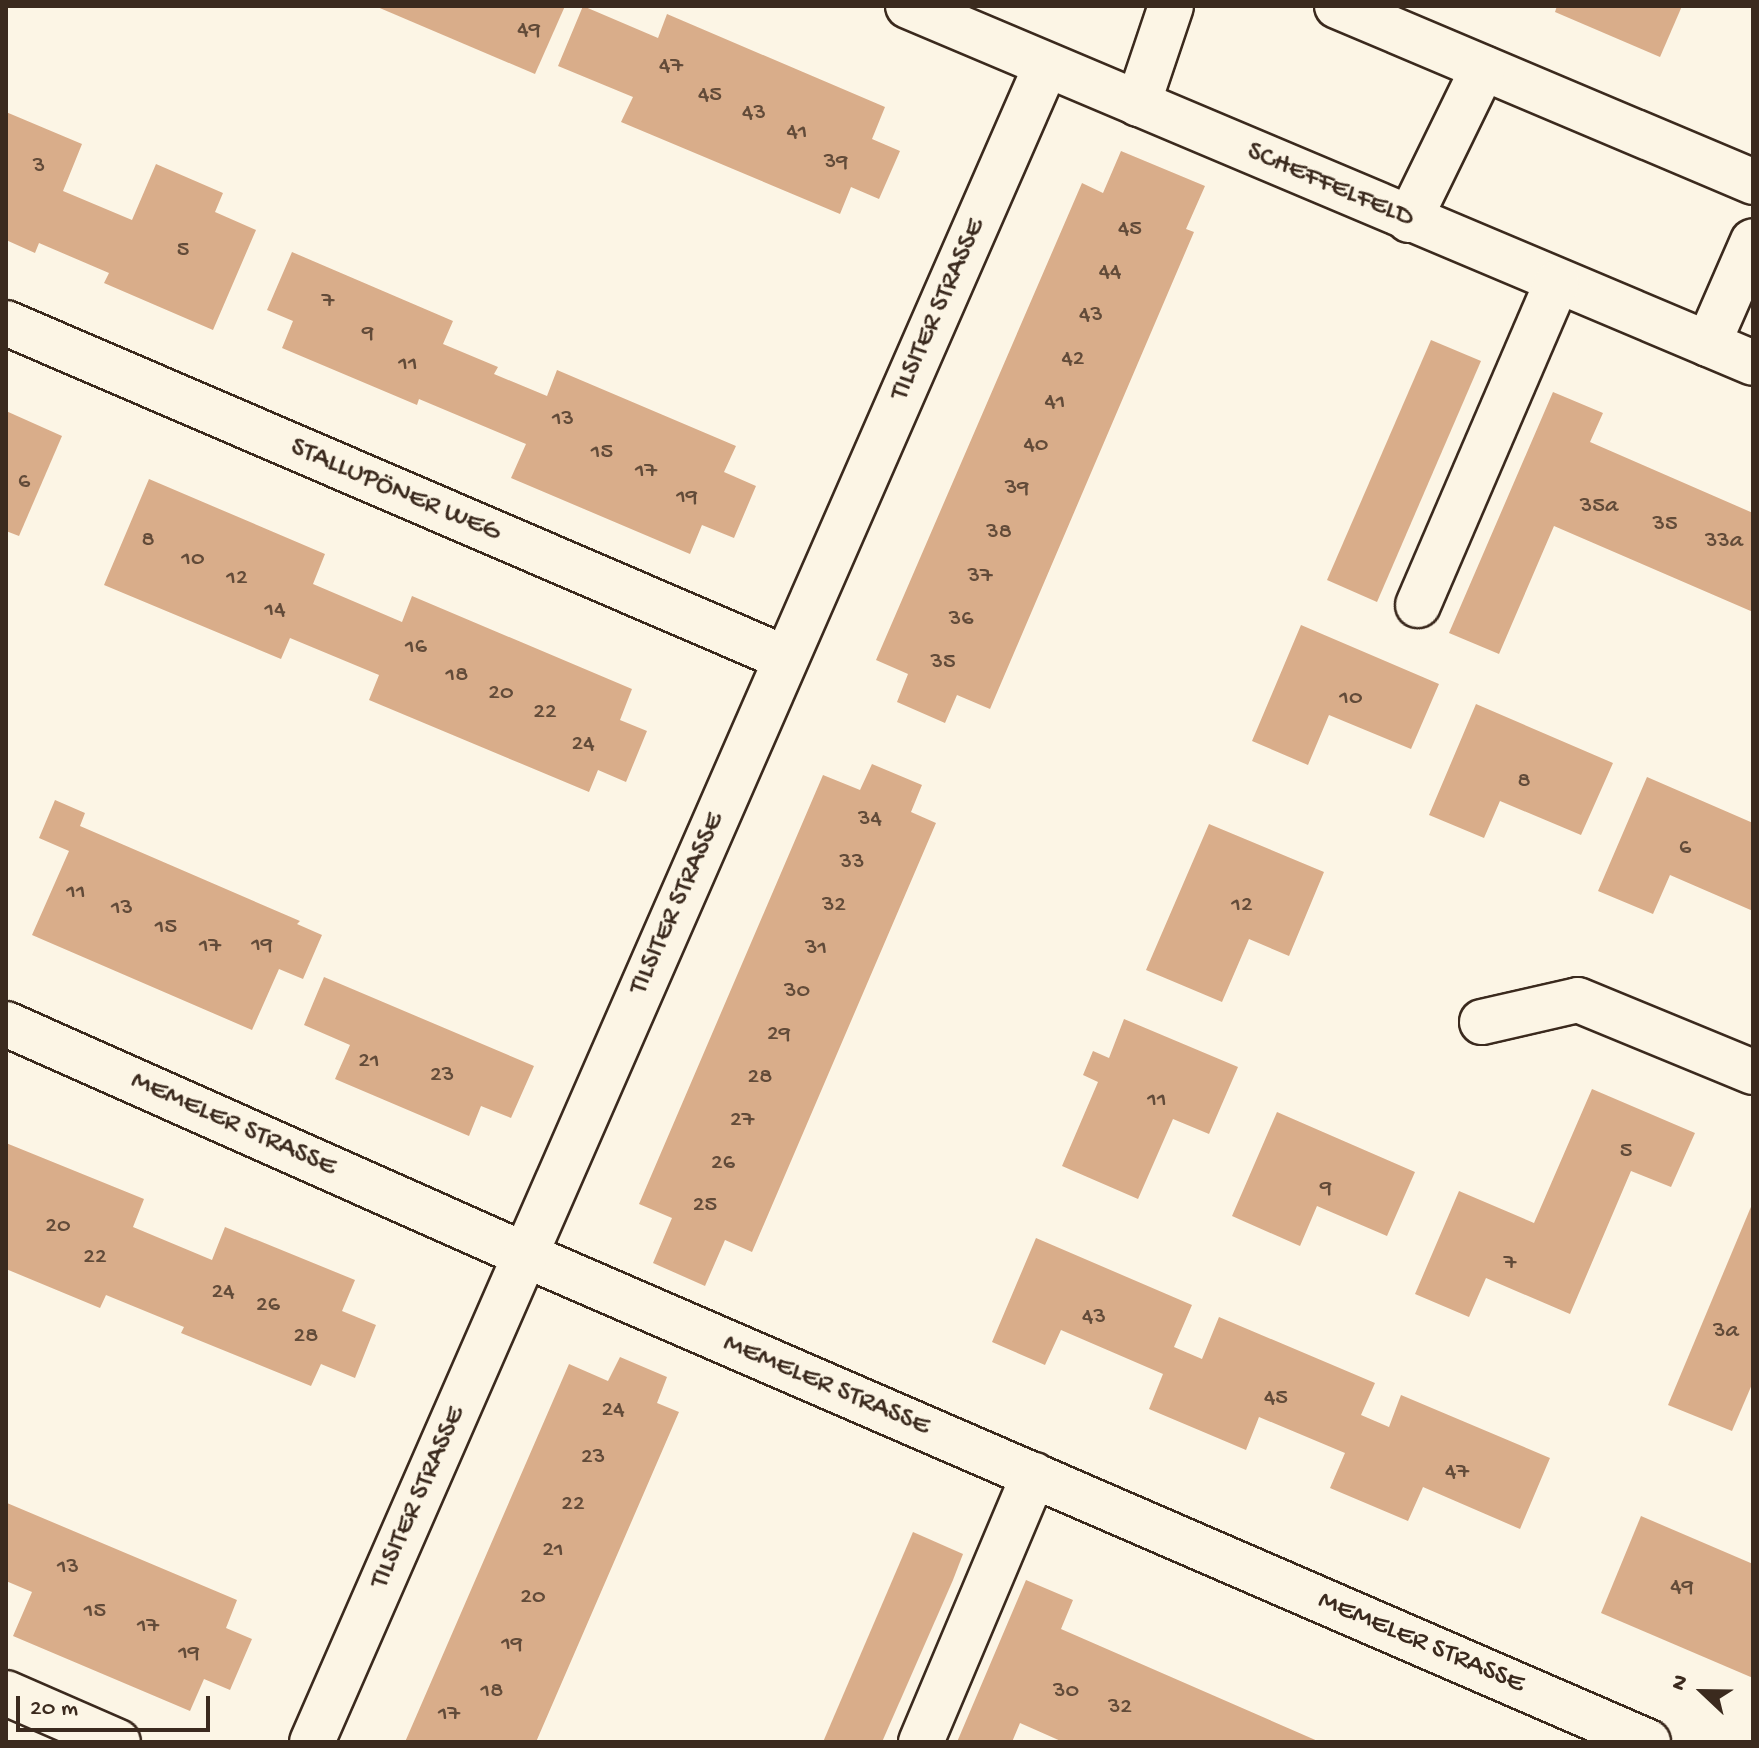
<!DOCTYPE html>
<meta charset="utf-8">
<style>
body{margin:0}
#map{position:relative;width:1759px;height:1748px;overflow:hidden;background:#fcf5e5;font-family:"Gochi Hand",sans-serif}
div>[style]{position:absolute}
[style*='--x']{left:calc(var(--x)*1px);top:calc(var(--y)*1px);width:calc(var(--w)*1px);rotate:calc(var(--a)*1deg)}
.building>*{inset:0;background:#d9ad8a}
.roads{filter:drop-shadow(2px 0 #3b2a1e) drop-shadow(-2px 0 #3b2a1e) drop-shadow(0 2px #3b2a1e) drop-shadow(0 -2px #3b2a1e)}
.minor>*{height:44px;margin:-22px;padding:0 22px;transform-origin:22px;border-radius:22px;background:#fcf5e5}
span{translate:-50% -50%;white-space:nowrap;text-align:center;line-height:1.15;-webkit-text-stroke:6px #fcf5e5;paint-order:stroke}
.number-label{font-size:24px;color:#624b39}
.number-label span{-webkit-text-stroke-width:0}
.street-label{font-size:28px;color:#3b2a1e}
.frame{position:absolute;inset:0;border:8px solid #3b2a1e;pointer-events:none}
.north{position:absolute;left:1663px;top:1652px;width:80px;height:80px;-webkit-text-stroke:6px #fcf5e5;paint-order:stroke;rotate:292deg;font-size:22px;font-weight:700;line-height:32px;text-align:center;color:#3b2a1e}
.north::after{content:'';display:block;margin:auto;width:28px;height:36px;background:#3b2a1e;clip-path:polygon(50% 0,100% 100%,50% 72%,0 100%)}
.scale{position:absolute;left:16px;top:1696px;width:194px;height:36px;box-sizing:border-box;border:4px solid #3b2a1e;border-top:0;padding-left:10px;font-size:24px;line-height:28px;white-space:nowrap;color:#3b2a1e;-webkit-text-stroke:6px #fcf5e5;paint-order:stroke}
</style>
<div id="map">
<div class="building">
<div style="clip-path:polygon(375px 6px,565px 6px,535px 74px)"></div>
<div style="clip-path:polygon(583px 6px,658px 38px,667px 14px,885px 107px,872px 139px,900px 151px,879px 199px,851px 187px,840px 214px,621px 122px,633px 97px,558px 66px)"></div>
<div style="clip-path:polygon(1557px 6px,1682px 6px,1660px 57px,1555px 12px)"></div>
<div style="clip-path:polygon(6px 112px,82px 144px,63px 191px,132px 220px,156px 164px,223px 193px,215px 212px,256px 230px,213px 330px,104px 283px,109px 273px,39px 243px,35px 253px,6px 240px)"></div>
<div style="clip-path:polygon(1121px 151px,1205px 186px,1186px 229px,1194px 232px,990px 709px,957px 695px,945px 723px,897px 702px,908px 674px,876px 660px,1082px 183px,1103px 193px)"></div>
<div style="clip-path:polygon(292px 252px,453px 321px,443px 344px,498px 367px,494px 374px,547px 396px,557px 370px,736px 446px,724px 472px,756px 486px,734px 538px,702px 525px,690px 554px,511px 478px,526px 444px,419px 399px,417px 405px,282px 348px,293px 321px,267px 310px)"></div>
<div style="clip-path:polygon(1431px 340px,1481px 361px,1377px 602px,1327px 580px)"></div>
<div style="clip-path:polygon(1553px 392px,1603px 413px,1590px 442px,1753px 513px,1753px 612px,1554px 526px,1499px 654px,1449px 633px)"></div>
<div style="clip-path:polygon(6px 411px,62px 436px,19px 536px,6px 531px)"></div>
<div style="clip-path:polygon(149px 479px,325px 554px,313px 584px,402px 622px,412px 596px,632px 689px,620px 720px,647px 731px,626px 782px,598px 770px,589px 792px,369px 700px,379px 675px,290px 638px,281px 659px,104px 585px)"></div>
<div style="clip-path:polygon(1301px 625px,1439px 684px,1411px 749px,1329px 715px,1308px 765px,1252px 741px)"></div>
<div style="clip-path:polygon(1476px 704px,1613px 763px,1581px 835px,1500px 801px,1484px 838px,1429px 815px)"></div>
<div style="clip-path:polygon(872px 764px,922px 785px,911px 812px,936px 823px,752px 1252px,725px 1240px,705px 1286px,653px 1263px,672px 1218px,639px 1204px,823px 775px,860px 790px)"></div>
<div style="clip-path:polygon(1647px 777px,1753px 823px,1753px 911px,1670px 875px,1653px 914px,1598px 891px)"></div>
<div style="clip-path:polygon(55px 800px,85px 813px,80px 826px,300px 921px,297px 924px,322px 935px,303px 979px,279px 969px,252px 1030px,32px 935px,69px 851px,39px 838px)"></div>
<div style="clip-path:polygon(1209px 824px,1324px 872px,1289px 956px,1249px 939px,1222px 1002px,1146px 970px)"></div>
<div style="clip-path:polygon(324px 977px,534px 1066px,511px 1118px,481px 1106px,469px 1136px,335px 1079px,350px 1045px,304px 1025px)"></div>
<div style="clip-path:polygon(1124px 1019px,1238px 1067px,1209px 1134px,1173px 1119px,1138px 1199px,1062px 1166px,1098px 1082px,1083px 1075px,1093px 1051px,1109px 1058px)"></div>
<div style="clip-path:polygon(1592px 1089px,1695px 1133px,1671px 1187px,1631px 1171px,1570px 1314px,1486px 1278px,1469px 1317px,1415px 1294px,1459px 1191px,1534px 1223px)"></div>
<div style="clip-path:polygon(1277px 1112px,1415px 1172px,1387px 1236px,1317px 1206px,1300px 1246px,1232px 1216px)"></div>
<div style="clip-path:polygon(6px 1143px,144px 1199px,133px 1227px,212px 1260px,225px 1227px,355px 1280px,342px 1311px,376px 1325px,355px 1378px,321px 1364px,311px 1386px,181px 1333px,184px 1327px,106px 1295px,100px 1308px,6px 1269px)"></div>
<div style="clip-path:polygon(1753px 1202px,1753px 1382px,1732px 1431px,1668px 1405px)"></div>
<div style="clip-path:polygon(1036px 1238px,1192px 1305px,1174px 1347px,1202px 1359px,1219px 1317px,1375px 1383px,1361px 1415px,1389px 1427px,1401px 1395px,1550px 1458px,1520px 1529px,1423px 1487px,1408px 1521px,1330px 1488px,1345px 1453px,1259px 1417px,1246px 1450px,1149px 1409px,1163px 1374px,1061px 1330px,1045px 1365px,992px 1342px)"></div>
<div style="clip-path:polygon(620px 1357px,667px 1377px,657px 1403px,679px 1412px,536px 1742px,405px 1742px,569px 1364px,608px 1381px)"></div>
<div style="clip-path:polygon(7px 1503px,237px 1600px,226px 1628px,252px 1639px,230px 1690px,204px 1679px,190px 1711px,13px 1636px,32px 1592px,6px 1581px)"></div>
<div style="clip-path:polygon(1641px 1516px,1753px 1564px,1753px 1678px,1601px 1613px)"></div>
<div style="clip-path:polygon(913px 1532px,963px 1554px,953px 1580px,882px 1742px,823px 1742px)"></div>
<div style="clip-path:polygon(1026px 1580px,1073px 1600px,1061px 1629px,1320px 1742px,1063px 1742px,1020px 1723px,1012px 1742px,957px 1742px)"></div>
</div>
<div class="roads">
<div class="minor">
<div style="--x:908;--y:6;--w:917;--a:22.9"></div>
<div style="--x:1337;--y:6;--w:452;--a:22.9"></div>
<div style="--x:1138;--y:104;--w:103;--a:-71.4"></div>
<div style="--x:1409;--y:220;--w:169;--a:-64"></div>
<div style="--x:6;--y:323;--w:848;--a:23.27"></div>
<div style="--x:1708;--y:344;--w:112;--a:-66.4"></div>
<div style="--x:1418;--y:605;--w:351;--a:-66.7"></div>
<div style="--x:1482;--y:1022;--w:98;--a:-12.9"></div>
<div style="--x:1578;--y:1000;--w:189;--a:22.4"></div>
<div style="--x:6;--y:1024;--w:568;--a:23.99"></div>
<div style="--x:525;--y:1255;--w:1224;--a:23.44"></div>
<div style="--x:6;--y:1693;--w:122;--a:23.6"></div>
<div style="--x:312;--y:1742;--w:1830;--a:-66.35"></div>
<div style="--x:921;--y:1742;--w:290;--a:-67.1"></div>
</div>
</div>
<div class="number-label">
<span style="left:529px;top:31px">49</span>
<span style="left:671px;top:67px">47</span>
<span style="left:710px;top:96px">45</span>
<span style="left:754px;top:114px">43</span>
<span style="left:797px;top:133px">41</span>
<span style="left:836px;top:163px">39</span>
<span style="left:39px;top:167px">3</span>
<span style="left:1130px;top:230px">45</span>
<span style="left:183px;top:251px">5</span>
<span style="left:1110px;top:273px">44</span>
<span style="left:328px;top:302px">7</span>
<span style="left:1091px;top:316px">43</span>
<span style="left:368px;top:334px">9</span>
<span style="left:1073px;top:360px">42</span>
<span style="left:408px;top:365px">11</span>
<span style="left:1055px;top:403px">41</span>
<span style="left:563px;top:420px">13</span>
<span style="left:1036px;top:446px">40</span>
<span style="left:602px;top:453px">15</span>
<span style="left:646px;top:472px">17</span>
<span style="left:24px;top:483px">6</span>
<span style="left:1017px;top:489px">39</span>
<span style="left:687px;top:498px">19</span>
<span style="left:1599px;top:507px">35a</span>
<span style="left:1665px;top:525px">35</span>
<span style="left:999px;top:533px">38</span>
<span style="left:148px;top:541px">8</span>
<span style="left:1724px;top:542px">33a</span>
<span style="left:193px;top:560px">10</span>
<span style="left:980px;top:577px">37</span>
<span style="left:237px;top:579px">12</span>
<span style="left:275px;top:611px">14</span>
<span style="left:961px;top:620px">36</span>
<span style="left:416px;top:648px">16</span>
<span style="left:943px;top:663px">35</span>
<span style="left:457px;top:676px">18</span>
<span style="left:501px;top:694px">20</span>
<span style="left:1351px;top:699px">10</span>
<span style="left:545px;top:713px">22</span>
<span style="left:583px;top:745px">24</span>
<span style="left:1524px;top:782px">8</span>
<span style="left:870px;top:820px">34</span>
<span style="left:1685px;top:849px">6</span>
<span style="left:852px;top:863px">33</span>
<span style="left:76px;top:893px">11</span>
<span style="left:834px;top:906px">32</span>
<span style="left:1242px;top:906px">12</span>
<span style="left:122px;top:909px">13</span>
<span style="left:166px;top:928px">15</span>
<span style="left:262px;top:946px">19</span>
<span style="left:210px;top:947px">17</span>
<span style="left:816px;top:949px">31</span>
<span style="left:797px;top:992px">30</span>
<span style="left:779px;top:1035px">29</span>
<span style="left:369px;top:1062px">21</span>
<span style="left:442px;top:1076px">23</span>
<span style="left:760px;top:1078px">28</span>
<span style="left:1157px;top:1101px">11</span>
<span style="left:742px;top:1121px">27</span>
<span style="left:1626px;top:1152px">5</span>
<span style="left:723px;top:1164px">26</span>
<span style="left:1326px;top:1189px">9</span>
<span style="left:705px;top:1206px">25</span>
<span style="left:58px;top:1227px">20</span>
<span style="left:95px;top:1258px">22</span>
<span style="left:1510px;top:1264px">7</span>
<span style="left:223px;top:1293px">24</span>
<span style="left:268px;top:1306px">26</span>
<span style="left:1094px;top:1318px">43</span>
<span style="left:1726px;top:1332px">3a</span>
<span style="left:306px;top:1337px">28</span>
<span style="left:1276px;top:1399px">45</span>
<span style="left:613px;top:1411px">24</span>
<span style="left:593px;top:1458px">23</span>
<span style="left:1457px;top:1473px">47</span>
<span style="left:573px;top:1505px">22</span>
<span style="left:553px;top:1551px">21</span>
<span style="left:68px;top:1568px">13</span>
<span style="left:1682px;top:1588px">49</span>
<span style="left:533px;top:1598px">20</span>
<span style="left:95px;top:1612px">15</span>
<span style="left:148px;top:1627px">17</span>
<span style="left:512px;top:1645px">19</span>
<span style="left:189px;top:1654px">19</span>
<span style="left:492px;top:1692px">18</span>
<span style="left:1066px;top:1692px">30</span>
<span style="left:1120px;top:1708px">32</span>
<span style="left:449px;top:1715px">17</span>
</div>
<div class="street-label">
<span style="left:1330px;top:186px;rotate:23deg">SCHEFFELFELD</span>
<span style="left:939px;top:310px;rotate:-66deg">TILSITER STRASSE</span>
<span style="left:395px;top:491px;rotate:23deg">STALLUPÖNER WEG</span>
<span style="left:678px;top:904px;rotate:-66deg">TILSITER STRASSE</span>
<span style="left:233px;top:1125px;rotate:24deg">MEMELER STRASSE</span>
<span style="left:826px;top:1386px;rotate:23deg">MEMELER STRASSE</span>
<span style="left:419px;top:1498px;rotate:-66deg">TILSITER STRASSE</span>
<span style="left:1421px;top:1643px;rotate:23deg">MEMELER STRASSE</span>
</div>
<div class="frame"></div>
<div class="north">N</div>
<div class="scale">20 m</div>
</div>
